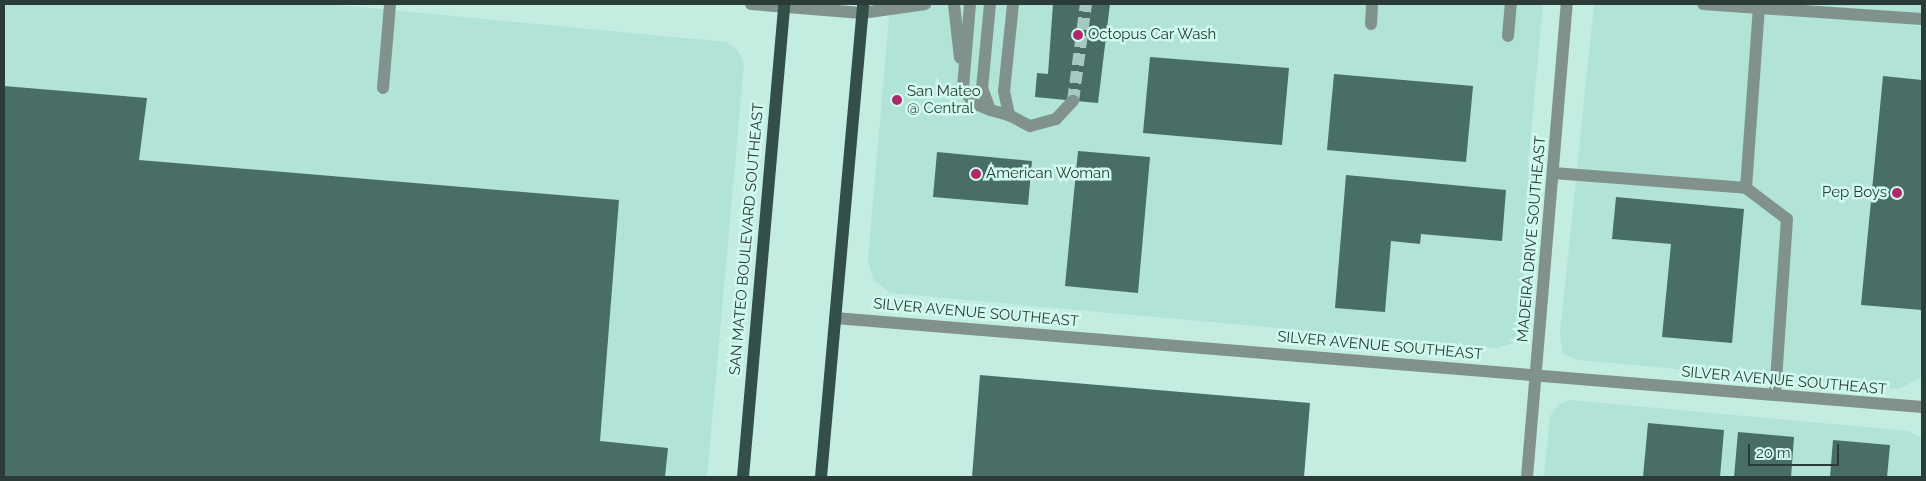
<!DOCTYPE html>
<style>
body{margin:0}
#map{position:relative;width:1926px;height:481px;overflow:hidden;background:#c4ede2;font-family:Raleway,sans-serif}
div>[style]{position:absolute}
[style*='--x']{left:calc(var(--x)*1px);top:calc(var(--y)*1px);width:calc(var(--w)*1px);rotate:calc(var(--a)*1deg)}
.built>*{inset:0;background:#b1e3d6}
.building>*{inset:0;background:#496e65}
.minor-tunnel>*{height:12px;margin-top:-6px;transform-origin:0;background:repeating-linear-gradient(90deg,#a5c9c0 0 12px,transparent 0 18px)}
.minor>*{height:12px;margin:-6px;padding:0 6px;transform-origin:6px;border-radius:6px;background:#81928d}
.major>*{height:12px;margin:-6px;padding:0 6px;transform-origin:6px;border-radius:6px;background:#325049}
.dots>*{width:14px;height:14px;translate:-50% -50%;box-sizing:border-box;border:2px solid #d1faef;border-radius:50%}
span{translate:-50% -50%;white-space:nowrap;text-align:center;line-height:1.15;-webkit-text-stroke:5px #d1faef;paint-order:stroke}
.poi-label{font-size:15px;color:#2b3b37}
.left{translate:0 -50%;text-align:left}
.right{translate:-100% -50%;text-align:right}
.street-label{font-size:15px;color:#2b3b37}
.frame{position:absolute;inset:0;border:5px solid #2b3b37;pointer-events:none}
.scale{position:absolute;left:1748px;top:444px;width:91px;height:22px;box-sizing:border-box;border:2px solid #2b3b37;border-top:0;padding-left:6px;font-size:15px;line-height:18px;white-space:nowrap;color:#2b3b37;-webkit-text-stroke:4px #d1faef;paint-order:stroke}
</style>
<div id="map">
<div class="built">
<div style="clip-path:polygon(4px 4px,328px 4px,726px 42px,739px 52px,744px 64px,707px 477px,4px 477px)"></div>
<div style="clip-path:polygon(890px 4px,1543px 4px,1528px 166px,1533px 181px,1518px 330px,1513px 343px,1497px 348px,890px 293px,873px 279px,868px 260px)"></div>
<div style="clip-path:polygon(1594px 4px,1922px 4px,1922px 377px,1899px 389px,1578px 360px,1563px 354px,1560px 334px)"></div>
<div style="clip-path:polygon(1570px 400px,1909px 431px,1922px 438px,1922px 477px,1544px 477px,1550px 416px,1558px 405px)"></div>
</div>
<div class="building">
<div style="clip-path:polygon(1053px 4px,1110px 4px,1098px 103px,1035px 97px,1037px 73px,1048px 74px)"></div>
<div style="clip-path:polygon(1150px 57px,1289px 68px,1282px 145px,1143px 133px)"></div>
<div style="clip-path:polygon(1334px 74px,1473px 86px,1466px 162px,1327px 150px)"></div>
<div style="clip-path:polygon(1883px 76px,1922px 80px,1922px 310px,1861px 305px)"></div>
<div style="clip-path:polygon(4px 86px,147px 98px,139px 160px,619px 200px,600px 441px,668px 448px,665px 477px,4px 477px)"></div>
<div style="clip-path:polygon(1078px 151px,1150px 157px,1138px 293px,1065px 286px)"></div>
<div style="clip-path:polygon(937px 152px,1032px 161px,1028px 205px,933px 197px)"></div>
<div style="clip-path:polygon(1346px 175px,1506px 190px,1502px 241px,1421px 234px,1420px 244px,1391px 241px,1385px 312px,1335px 308px)"></div>
<div style="clip-path:polygon(1616px 197px,1744px 209px,1732px 343px,1662px 337px,1671px 244px,1612px 239px)"></div>
<div style="clip-path:polygon(980px 375px,1310px 403px,1304px 477px,972px 477px)"></div>
<div style="clip-path:polygon(1648px 423px,1724px 430px,1720px 477px,1643px 477px)"></div>
<div style="clip-path:polygon(1738px 432px,1794px 437px,1791px 477px,1734px 477px)"></div>
<div style="clip-path:polygon(1833px 440px,1890px 445px,1887px 477px,1830px 477px)"></div>
</div>
<div class="minor-tunnel">
<div style="--x:1073;--y:101;--w:98;--a:-82.4"></div>
</div>
<div class="minor">
<div style="--x:751;--y:4;--w:111;--a:4.6"></div>
<div style="--x:862;--y:13;--w:64;--a:-8.1"></div>
<div style="--x:954;--y:4;--w:54;--a:83.7"></div>
<div style="--x:970;--y:4;--w:83;--a:94.8"></div>
<div style="--x:963;--y:87;--w:19;--a:58"></div>
<div style="--x:973;--y:103;--w:18;--a:22"></div>
<div style="--x:990;--y:4;--w:84;--a:95.4"></div>
<div style="--x:982;--y:88;--w:23;--a:70"></div>
<div style="--x:990;--y:110;--w:20;--a:15"></div>
<div style="--x:1013;--y:4;--w:87;--a:95.9"></div>
<div style="--x:1004;--y:91;--w:25;--a:78"></div>
<div style="--x:1009;--y:115;--w:24;--a:28"></div>
<div style="--x:1030;--y:126;--w:27;--a:-15"></div>
<div style="--x:1056;--y:119;--w:25;--a:-47"></div>
<div style="--x:1760;--y:4;--w:4;--a:104"></div>
<div style="--x:1759;--y:8;--w:163;--a:3.9"></div>
<div style="--x:1371;--y:24;--w:20;--a:-87"></div>
<div style="--x:1508;--y:36;--w:32;--a:-85"></div>
<div style="--x:383;--y:88;--w:84;--a:-85.2"></div>
<div style="--x:1553;--y:173;--w:194;--a:4.4"></div>
<div style="--x:1746;--y:188;--w:180;--a:-85.9"></div>
<div style="--x:1759;--y:8;--w:56;--a:-175.9"></div>
<div style="--x:1746;--y:188;--w:51;--a:37.1"></div>
<div style="--x:1787;--y:219;--w:176;--a:93.9"></div>
<div style="--x:835;--y:318;--w:1091;--a:4.68"></div>
<div style="--x:1527;--y:477;--w:475;--a:-85.2"></div>
</div>
<div class="major">
<div style="--x:743;--y:477;--w:475;--a:-85"></div>
<div style="--x:821;--y:477;--w:475;--a:-84.9"></div>
</div>
<div class="dots">
<div style="left:1078px;top:35px;background:#b0276a"></div>
<div style="left:897px;top:100px;background:#b0276a"></div>
<div style="left:976px;top:174px;background:#b0276a"></div>
<div style="left:1897px;top:193px;background:#b0276a"></div>
</div>
<div class="poi-label">
<span class="left" style="left:1088px;top:35px">Octopus Car Wash</span>
<span class="left" style="left:907px;top:100px">San Mateo<br>@ Central</span>
<span class="left" style="left:986px;top:174px">American Woman</span>
<span class="right" style="left:1887px;top:193px">Pep Boys</span>
</div>
<div class="street-label">
<span style="left:747px;top:239px;rotate:-85deg">SAN MATEO BOULEVARD SOUTHEAST</span>
<span style="left:1532px;top:239px;rotate:-85deg">MADEIRA DRIVE SOUTHEAST</span>
<span style="left:976px;top:313px;rotate:5deg">SILVER AVENUE SOUTHEAST</span>
<span style="left:1380px;top:346px;rotate:5deg">SILVER AVENUE SOUTHEAST</span>
<span style="left:1784px;top:381px;rotate:5deg">SILVER AVENUE SOUTHEAST</span>
</div>
<div class="frame"></div>
<div class="scale">20 m</div>
</div>
